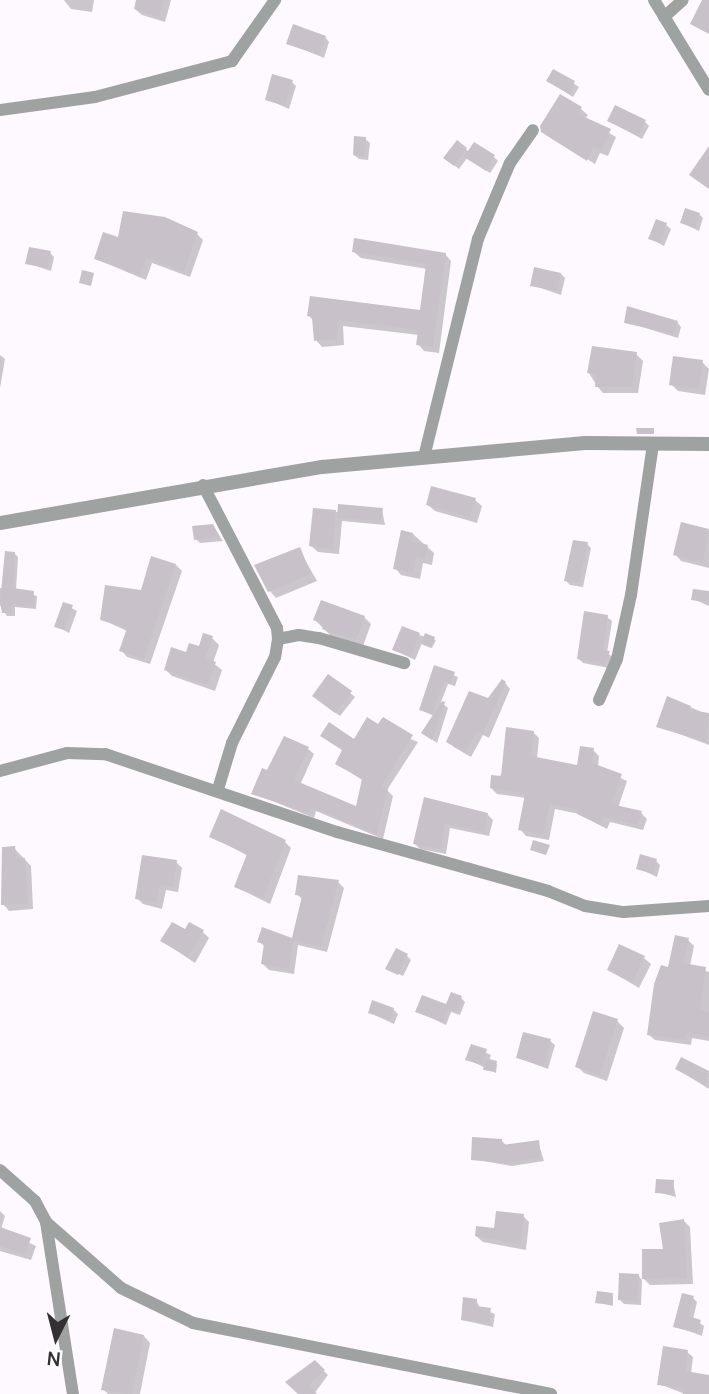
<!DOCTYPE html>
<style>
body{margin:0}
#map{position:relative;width:709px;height:1394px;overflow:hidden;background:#fef8ff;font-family:Manrope,sans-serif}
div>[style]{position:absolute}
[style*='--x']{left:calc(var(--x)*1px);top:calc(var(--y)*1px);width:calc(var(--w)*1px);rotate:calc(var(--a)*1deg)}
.shadow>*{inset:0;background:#0003}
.building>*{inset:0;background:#c8c1ca}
.minor>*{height:12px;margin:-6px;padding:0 6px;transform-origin:6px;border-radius:6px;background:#9ea3a1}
.tertiary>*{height:14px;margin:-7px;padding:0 7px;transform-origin:7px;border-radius:7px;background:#9ea3a1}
span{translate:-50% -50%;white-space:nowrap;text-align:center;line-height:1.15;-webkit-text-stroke:5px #fff;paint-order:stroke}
.north{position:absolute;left:21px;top:1303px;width:70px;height:70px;-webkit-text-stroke:5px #fff;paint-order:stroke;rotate:186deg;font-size:19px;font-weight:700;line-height:28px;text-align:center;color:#333134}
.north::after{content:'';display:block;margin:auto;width:24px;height:32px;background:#333134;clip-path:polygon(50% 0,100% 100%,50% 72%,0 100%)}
</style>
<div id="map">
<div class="shadow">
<div style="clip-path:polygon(64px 0,94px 0,92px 12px,71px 9px)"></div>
<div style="clip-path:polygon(138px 0,171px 0,165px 22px,142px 15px,135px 9px)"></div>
<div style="clip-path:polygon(325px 37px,329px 42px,324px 58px,288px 43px)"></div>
<div style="clip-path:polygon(553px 71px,579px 87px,573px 97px,548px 81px)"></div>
<div style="clip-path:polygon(292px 82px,296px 86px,289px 109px,267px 99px)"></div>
<div style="clip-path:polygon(581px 109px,588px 115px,585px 119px,616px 137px,608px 156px,600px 153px,595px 164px,547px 134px)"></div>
<div style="clip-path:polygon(609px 121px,645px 122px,649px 126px,642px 139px)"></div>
<div style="clip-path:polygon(365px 139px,370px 143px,368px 160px,359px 159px,354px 155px)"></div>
<div style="clip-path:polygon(457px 142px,469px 152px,475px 144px,494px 157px,498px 161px,490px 173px,467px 158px,459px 169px,450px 162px)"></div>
<div style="clip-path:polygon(699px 214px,703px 218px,699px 231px,682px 223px)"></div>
<div style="clip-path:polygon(666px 225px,671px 229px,664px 246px,651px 239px)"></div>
<div style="clip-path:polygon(197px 234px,203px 240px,190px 277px,152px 263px,146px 280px,96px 259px,120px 240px)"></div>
<div style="clip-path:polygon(354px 252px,445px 254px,451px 261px,439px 353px,424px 351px,418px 344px,419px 335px,343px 326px,344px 345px,322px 347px,316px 340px,314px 321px,309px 316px,422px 311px,427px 269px,361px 258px)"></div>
<div style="clip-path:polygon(50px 253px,54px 257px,51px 271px,27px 263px)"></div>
<div style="clip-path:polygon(561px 274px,565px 278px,561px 295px,532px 285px)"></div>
<div style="clip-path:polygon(626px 322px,677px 322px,681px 327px,678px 338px)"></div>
<div style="clip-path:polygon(636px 354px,643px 361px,638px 393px,603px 393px,597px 386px,589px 373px)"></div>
<div style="clip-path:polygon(0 355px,5px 359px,0 388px)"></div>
<div style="clip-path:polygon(702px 362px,709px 369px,705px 395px,678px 391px,671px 384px)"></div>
<div style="clip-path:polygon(475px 500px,482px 506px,477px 523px,435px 511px,428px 505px)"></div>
<div style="clip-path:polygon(382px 509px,385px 525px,342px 521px,339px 554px,318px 552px,311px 546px,336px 512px)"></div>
<div style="clip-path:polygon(683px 524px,709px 531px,709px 568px,681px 561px,675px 554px)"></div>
<div style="clip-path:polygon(212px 525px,223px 541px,200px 543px,196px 539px)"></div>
<div style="clip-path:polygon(413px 534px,434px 553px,432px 565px,423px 563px,420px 579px,401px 575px,395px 568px)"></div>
<div style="clip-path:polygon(587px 544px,591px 548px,583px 587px,570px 585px,566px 581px,570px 554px)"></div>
<div style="clip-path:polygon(299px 549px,317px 581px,276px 598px,270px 591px)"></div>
<div style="clip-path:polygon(15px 554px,18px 557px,16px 590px,37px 596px,36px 609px,15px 607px,15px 616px,7px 616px,0 605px,0 588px,5px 589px)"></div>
<div style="clip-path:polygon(176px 565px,182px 571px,150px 664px,127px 657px,121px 650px,127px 631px,101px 619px)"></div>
<div style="clip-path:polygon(709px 593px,709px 606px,693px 599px)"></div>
<div style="clip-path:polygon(64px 604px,77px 611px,69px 633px,56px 626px)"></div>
<div style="clip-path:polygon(364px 617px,371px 624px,363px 646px,331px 636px,315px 620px)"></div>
<div style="clip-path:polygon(607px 617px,612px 621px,607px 653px,613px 657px,609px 668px,583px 663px,579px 659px)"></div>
<div style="clip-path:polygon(419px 635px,436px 640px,432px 648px,422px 643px,415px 660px,394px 650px)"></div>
<div style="clip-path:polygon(212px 638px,219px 645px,213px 663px,222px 670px,215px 691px,172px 676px,166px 670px)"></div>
<div style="clip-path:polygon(435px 668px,458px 677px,455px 686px,448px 684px,441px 702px,448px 708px,437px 743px,427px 736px,434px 716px,421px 710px)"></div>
<div style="clip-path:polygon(505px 683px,510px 689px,489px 738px,483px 735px,471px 757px,454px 747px,448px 742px)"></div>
<div style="clip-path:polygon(350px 693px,355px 697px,340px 716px,318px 700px)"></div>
<div style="clip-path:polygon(690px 707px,709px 715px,709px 745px,658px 726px)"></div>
<div style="clip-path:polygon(379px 726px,418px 742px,387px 790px,393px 796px,383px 839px,316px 811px,314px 818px,253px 793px,268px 772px,308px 749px,314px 754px,300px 785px,357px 808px,364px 781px,337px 764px,344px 751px,323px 736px,355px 741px)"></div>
<div style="clip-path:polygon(533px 732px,539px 738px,537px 759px,579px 767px,593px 750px,599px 756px,598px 767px,627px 781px,618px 808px,641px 813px,647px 819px,643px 830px,610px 822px,607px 829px,579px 814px,555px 809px,549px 840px,526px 836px,520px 829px,526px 798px,497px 794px,491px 788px)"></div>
<div style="clip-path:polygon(425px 799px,487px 814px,493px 820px,489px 836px,450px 828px,446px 854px,420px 849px,415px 844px)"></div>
<div style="clip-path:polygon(211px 836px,285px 842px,291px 848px,270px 904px,236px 887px,248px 856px)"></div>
<div style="clip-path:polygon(14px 848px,31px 866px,33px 909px,9px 911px,3px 904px)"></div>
<div style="clip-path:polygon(656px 861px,660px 865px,657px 877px,638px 868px)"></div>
<div style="clip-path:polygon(176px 862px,182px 868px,178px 892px,166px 890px,162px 909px,143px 904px,137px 898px)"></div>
<div style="clip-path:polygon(338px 882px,344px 888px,327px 952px,298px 945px,294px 974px,269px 970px,263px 964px,265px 947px,259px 941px,263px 929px,293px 940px,303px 900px,297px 894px)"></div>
<div style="clip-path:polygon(185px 932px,203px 932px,209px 938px,195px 963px,162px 941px)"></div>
<div style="clip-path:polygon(688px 940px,694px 946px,690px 966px,709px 972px,709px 1041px,692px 1038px,691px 1045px,655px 1040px,648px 1034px,669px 970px)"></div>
<div style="clip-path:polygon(407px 956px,411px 960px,403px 976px,388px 969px)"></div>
<div style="clip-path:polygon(644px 958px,651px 964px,639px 988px,609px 970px)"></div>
<div style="clip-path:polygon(461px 998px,465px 1002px,460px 1015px,451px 1012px,446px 1025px,417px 1011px,447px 1006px)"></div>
<div style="clip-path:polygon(393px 1009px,398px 1014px,394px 1024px,370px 1013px)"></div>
<div style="clip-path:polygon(617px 1021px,624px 1028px,607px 1081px,584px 1073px,577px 1066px)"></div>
<div style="clip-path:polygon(550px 1041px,555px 1045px,548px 1069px,518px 1058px)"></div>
<div style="clip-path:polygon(472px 1046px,491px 1055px,489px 1061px,497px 1064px,496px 1073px,467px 1059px)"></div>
<div style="clip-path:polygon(682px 1059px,709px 1073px,709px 1089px,677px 1069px)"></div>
<div style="clip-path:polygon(502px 1141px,506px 1145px,538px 1142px,544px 1161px,512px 1166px,472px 1159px)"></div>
<div style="clip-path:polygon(673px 1182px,676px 1197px,657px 1192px)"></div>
<div style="clip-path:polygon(0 1211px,5px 1216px,1px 1229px,36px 1246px,31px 1260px,0 1251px)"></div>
<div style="clip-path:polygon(523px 1216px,529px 1222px,526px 1250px,483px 1242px,476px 1236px)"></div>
<div style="clip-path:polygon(684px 1221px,690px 1227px,693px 1284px,650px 1285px,644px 1279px)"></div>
<div style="clip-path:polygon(638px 1275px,642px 1280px,641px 1305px,624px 1304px,619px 1299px)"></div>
<div style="clip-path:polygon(613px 1295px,613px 1306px,597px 1302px)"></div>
<div style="clip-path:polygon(693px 1298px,697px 1302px,693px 1319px,704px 1326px,702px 1336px,675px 1326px)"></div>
<div style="clip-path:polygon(476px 1300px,480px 1308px,495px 1314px,493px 1327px,462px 1320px)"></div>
<div style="clip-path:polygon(144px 1336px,150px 1343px,140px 1394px,108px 1394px,103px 1389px)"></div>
<div style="clip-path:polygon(687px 1352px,693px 1357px,691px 1374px,709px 1376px,709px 1394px,685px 1394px,659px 1384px)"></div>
<div style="clip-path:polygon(315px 1363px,328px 1375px,314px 1394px,300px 1394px)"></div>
</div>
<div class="building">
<div style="clip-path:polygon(136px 0,164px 0,159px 17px,134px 9px)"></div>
<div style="clip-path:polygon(702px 0,709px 0,709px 34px,690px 24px)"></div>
<div style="clip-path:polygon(293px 24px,326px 36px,319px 55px,286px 44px)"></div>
<div style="clip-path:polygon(553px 69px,575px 81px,569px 94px,546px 81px)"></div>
<div style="clip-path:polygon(272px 74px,293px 80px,285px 106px,265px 100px)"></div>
<div style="clip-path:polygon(560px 94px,582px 107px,578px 114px,611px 129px,601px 151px,593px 147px,587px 161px,541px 132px,540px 126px)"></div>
<div style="clip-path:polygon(615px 105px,646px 120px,638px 136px,607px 121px)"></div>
<div style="clip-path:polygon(354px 136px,366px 137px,364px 156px,353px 155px)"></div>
<div style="clip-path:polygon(457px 140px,467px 148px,454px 166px,443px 158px)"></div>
<div style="clip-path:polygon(474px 142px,495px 155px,486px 171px,464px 157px)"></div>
<div style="clip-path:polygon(709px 146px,709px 189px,689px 175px)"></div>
<div style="clip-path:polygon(685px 208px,700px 213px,695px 228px,680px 223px)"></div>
<div style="clip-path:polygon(123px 211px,165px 217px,198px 232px,184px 272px,146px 258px,140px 275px,94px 259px,103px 232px,118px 237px)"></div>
<div style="clip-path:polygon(656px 219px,667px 223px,660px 243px,648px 239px)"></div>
<div style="clip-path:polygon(354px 238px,446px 253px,433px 347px,416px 345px,418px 330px,337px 320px,338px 339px,314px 341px,312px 317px,307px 316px,310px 296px,420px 310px,426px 264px,352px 252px)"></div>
<div style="clip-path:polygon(29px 247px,51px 251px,47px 268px,25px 264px)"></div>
<div style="clip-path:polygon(534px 267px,561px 273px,557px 291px,530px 286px)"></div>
<div style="clip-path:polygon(82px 270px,94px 273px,91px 286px,79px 283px)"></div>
<div style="clip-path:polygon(627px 306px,678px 321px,674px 334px,624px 323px)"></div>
<div style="clip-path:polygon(592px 346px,637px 352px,632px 387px,595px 387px,596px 375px,587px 373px)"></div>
<div style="clip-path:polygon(673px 356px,703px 360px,699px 389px,669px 385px)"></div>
<div style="clip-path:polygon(636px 428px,654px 428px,654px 434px,637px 434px)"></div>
<div style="clip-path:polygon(431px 486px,476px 498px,470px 517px,426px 505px)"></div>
<div style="clip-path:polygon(338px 504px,383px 508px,381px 521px,337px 518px)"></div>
<div style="clip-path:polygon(313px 508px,336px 510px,333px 549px,309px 546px)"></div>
<div style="clip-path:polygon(681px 522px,709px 529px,703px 563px,673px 555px)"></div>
<div style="clip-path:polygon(213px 524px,220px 537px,194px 540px,192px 526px)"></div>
<div style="clip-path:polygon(401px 530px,413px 533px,412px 541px,428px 545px,425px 559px,416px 557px,413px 573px,393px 569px)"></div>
<div style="clip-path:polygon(573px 540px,588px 542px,579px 583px,564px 581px)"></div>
<div style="clip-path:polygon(300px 547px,311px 574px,268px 592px,254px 565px)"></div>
<div style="clip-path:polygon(5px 551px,15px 552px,13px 588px,34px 591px,33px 606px,12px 604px,12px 613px,2px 613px,0 602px)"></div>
<div style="clip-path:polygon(151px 556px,176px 564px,144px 659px,119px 651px,127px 628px,100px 620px,105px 585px,141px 590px)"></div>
<div style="clip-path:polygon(693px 589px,709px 591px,709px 602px,691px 600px)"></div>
<div style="clip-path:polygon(321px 600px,365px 616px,356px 640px,322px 629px,324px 624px,313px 620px)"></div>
<div style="clip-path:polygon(63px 602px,73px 605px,64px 630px,54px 627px)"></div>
<div style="clip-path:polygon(584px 611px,608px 615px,603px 650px,610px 651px,605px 664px,577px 659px)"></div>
<div style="clip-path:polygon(402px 626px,420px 633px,411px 657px,392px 650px)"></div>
<div style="clip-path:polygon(203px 633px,213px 636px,205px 658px,216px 662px,208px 685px,164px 670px,171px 647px,186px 652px,189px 643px,199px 646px)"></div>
<div style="clip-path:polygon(425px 633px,435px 637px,431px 648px,421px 644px)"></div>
<div style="clip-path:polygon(434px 665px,455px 672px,451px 683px,444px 681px,432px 714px,419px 710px)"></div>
<div style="clip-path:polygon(328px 674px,352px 691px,335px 713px,312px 696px)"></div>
<div style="clip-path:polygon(502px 679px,506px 682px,483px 733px,477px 731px,465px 753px,446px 742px,469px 691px,488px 698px)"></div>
<div style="clip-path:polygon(667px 696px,691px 706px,689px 710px,709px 713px,706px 742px,656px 727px)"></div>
<div style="clip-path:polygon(442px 701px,445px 702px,432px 740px,421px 733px)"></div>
<div style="clip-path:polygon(367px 717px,378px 724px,383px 717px,413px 735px,381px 787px,388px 788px,377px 834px,311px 807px,309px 813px,251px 794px,262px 768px,267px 770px,284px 736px,309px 747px,294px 780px,356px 806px,362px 779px,335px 764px,342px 750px,320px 736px,329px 722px,354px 739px)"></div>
<div style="clip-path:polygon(506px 727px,534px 731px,531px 756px,577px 765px,580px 746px,594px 748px,592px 763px,622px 774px,611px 804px,642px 811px,638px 825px,604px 817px,600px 825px,577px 814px,579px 810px,550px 804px,543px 835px,518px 830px,525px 794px,490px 788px,491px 775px,501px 776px)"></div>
<div style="clip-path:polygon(424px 797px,488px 813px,484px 832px,445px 823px,441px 849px,413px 844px)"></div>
<div style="clip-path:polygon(221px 809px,286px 840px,263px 899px,234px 887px,247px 854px,209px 837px)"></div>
<div style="clip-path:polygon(533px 840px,550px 845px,546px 855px,530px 850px)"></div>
<div style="clip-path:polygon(15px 846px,16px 858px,25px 858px,28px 904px,1px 905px,2px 847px)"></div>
<div style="clip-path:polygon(640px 854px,657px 859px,653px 874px,636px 869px)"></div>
<div style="clip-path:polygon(142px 855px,177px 860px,173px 887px,160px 885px,156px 903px,135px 899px)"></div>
<div style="clip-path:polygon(298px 875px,339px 880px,321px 947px,293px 940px,289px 969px,261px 964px,264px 944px,257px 942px,262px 927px,292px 938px,302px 896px,295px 895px)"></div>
<div style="clip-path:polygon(172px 922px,185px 929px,189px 922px,204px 930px,188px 957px,160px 941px)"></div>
<div style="clip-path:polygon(675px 935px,689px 938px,683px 963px,706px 967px,700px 1010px,709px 1012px,709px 1037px,686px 1033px,685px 1040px,647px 1035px,654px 984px,661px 965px,668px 967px)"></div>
<div style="clip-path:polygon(619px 944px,645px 956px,632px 983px,607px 970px)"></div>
<div style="clip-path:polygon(396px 948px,408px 954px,398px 975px,385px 969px)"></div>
<div style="clip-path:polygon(451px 992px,462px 996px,456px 1012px,447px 1009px,442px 1022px,415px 1012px,422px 995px,446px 1004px)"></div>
<div style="clip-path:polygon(372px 1000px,394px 1008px,390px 1020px,368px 1013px)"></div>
<div style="clip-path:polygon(593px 1011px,618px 1019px,600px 1075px,575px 1067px)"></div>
<div style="clip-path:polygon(523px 1032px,551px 1039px,544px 1066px,516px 1058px)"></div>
<div style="clip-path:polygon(471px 1044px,487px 1049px,482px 1065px,465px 1060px)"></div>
<div style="clip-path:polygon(681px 1057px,709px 1071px,705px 1085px,675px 1069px)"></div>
<div style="clip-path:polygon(485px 1058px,497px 1061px,495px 1072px,483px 1070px)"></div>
<div style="clip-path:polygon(472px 1137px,502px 1139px,502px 1145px,539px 1140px,541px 1158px,506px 1163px,471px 1160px)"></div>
<div style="clip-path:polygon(656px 1179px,674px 1180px,673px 1194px,655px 1193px)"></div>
<div style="clip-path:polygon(496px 1211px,524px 1214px,520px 1245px,475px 1236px,476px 1226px,494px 1228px)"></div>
<div style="clip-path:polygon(684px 1219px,687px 1278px,642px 1279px,642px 1249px,663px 1249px,659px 1223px)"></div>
<div style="clip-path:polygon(0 1227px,31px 1238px,25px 1255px,0 1246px)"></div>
<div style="clip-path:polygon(619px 1273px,639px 1274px,637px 1301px,618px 1300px)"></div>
<div style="clip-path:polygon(597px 1291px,613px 1293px,611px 1305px,595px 1303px)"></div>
<div style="clip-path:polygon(682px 1293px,694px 1296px,688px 1316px,701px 1320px,697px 1333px,673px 1327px)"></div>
<div style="clip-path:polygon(463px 1297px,477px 1299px,476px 1306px,491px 1308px,489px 1324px,461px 1320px)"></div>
<div style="clip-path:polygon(114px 1328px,144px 1335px,132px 1394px,101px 1390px)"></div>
<div style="clip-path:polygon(663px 1346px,688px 1350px,685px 1371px,709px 1375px,709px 1394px,683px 1394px,684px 1388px,657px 1385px)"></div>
<div style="clip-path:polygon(315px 1360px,325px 1370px,309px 1385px,317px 1394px,298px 1394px,285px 1382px)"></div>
</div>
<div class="minor">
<div style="--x:654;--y:0;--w:105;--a:58.6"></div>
<div style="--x:664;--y:17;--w:25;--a:-42"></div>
<div style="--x:0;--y:110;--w:96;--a:-7.8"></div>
<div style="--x:95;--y:97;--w:142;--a:-14.7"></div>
<div style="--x:232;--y:61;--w:75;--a:-54.8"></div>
<div style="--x:424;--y:457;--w:225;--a:-76.1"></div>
<div style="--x:478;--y:239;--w:82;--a:-67.2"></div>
<div style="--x:510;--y:163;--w:40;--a:-55.1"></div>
<div style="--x:203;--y:485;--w:161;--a:62.6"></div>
<div style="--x:277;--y:628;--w:11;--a:85"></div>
<div style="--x:278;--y:639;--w:18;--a:99"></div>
<div style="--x:275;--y:657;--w:96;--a:116.6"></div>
<div style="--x:232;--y:743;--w:48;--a:106.9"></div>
<div style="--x:278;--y:639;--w:21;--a:-11"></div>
<div style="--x:299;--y:635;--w:20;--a:9"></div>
<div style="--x:319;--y:638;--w:89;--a:16.4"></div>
<div style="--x:599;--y:700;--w:45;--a:-66.3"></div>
<div style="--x:617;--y:659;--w:66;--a:-77.7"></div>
<div style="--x:631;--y:595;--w:152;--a:-81.7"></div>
<div style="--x:0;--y:771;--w:69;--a:-15"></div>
<div style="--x:67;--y:753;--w:38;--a:2"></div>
<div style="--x:105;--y:754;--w:245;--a:18.6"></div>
<div style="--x:337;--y:832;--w:219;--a:15.6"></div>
<div style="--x:548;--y:891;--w:40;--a:22"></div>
<div style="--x:585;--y:906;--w:39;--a:9"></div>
<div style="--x:624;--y:912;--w:85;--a:-4"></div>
<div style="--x:0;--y:1170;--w:47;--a:41.5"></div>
<div style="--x:35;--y:1201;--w:24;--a:62"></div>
<div style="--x:46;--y:1222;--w:174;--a:81.1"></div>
<div style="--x:46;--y:1222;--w:100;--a:41.3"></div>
<div style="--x:121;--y:1288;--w:80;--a:25.9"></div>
<div style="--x:193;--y:1323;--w:365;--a:11.2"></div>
</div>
<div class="tertiary">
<div style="--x:0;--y:523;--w:327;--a:-9.9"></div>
<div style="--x:322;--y:467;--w:264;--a:-5.2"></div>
<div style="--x:585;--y:443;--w:124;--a:0.5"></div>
</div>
<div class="north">N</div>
</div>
